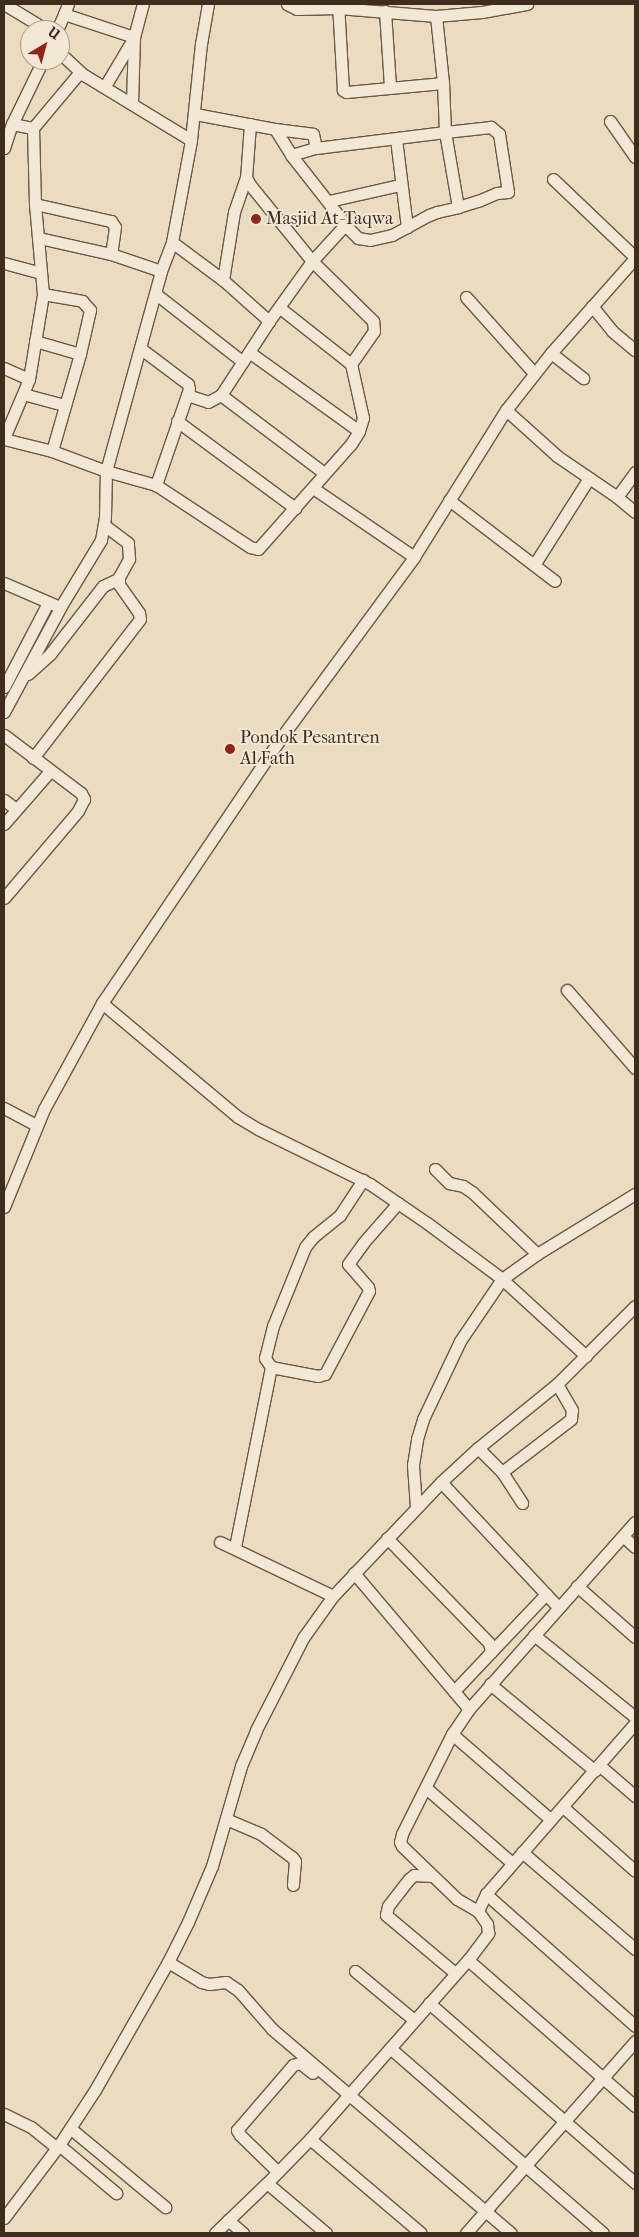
<!DOCTYPE html>
<style>
body{margin:0}
#map{position:relative;width:639px;height:2237px;overflow:hidden;background:#ebdcbf;font-family:"IM FELL French Canon",serif}
div>[style]{position:absolute}
[style*='--x']{left:calc(var(--x)*1px);top:calc(var(--y)*1px);width:calc(var(--w)*1px);rotate:calc(var(--a)*1deg)}
.roads{filter:drop-shadow(1px 0 #695945) drop-shadow(-1px 0 #695945) drop-shadow(0 1px #695945) drop-shadow(0 -1px #695945)}
.minor>*{height:11px;margin:-5.5px;padding:0 5.5px;transform-origin:5.5px;border-radius:5.5px;background:#f2e8d5}
.dots>*{width:14px;height:14px;translate:-50% -50%;box-sizing:border-box;border:2px solid #f2e8d5;border-radius:50%}
span{translate:-50% -50%;white-space:nowrap;text-align:center;line-height:1.15;-webkit-text-stroke:4px #f2e8d5;paint-order:stroke}
.poi-label{font-size:18px;color:#3e2d1c}
.left{translate:0 -50%;text-align:left}
.frame{position:absolute;inset:0;border:5px solid #3e2d1c;pointer-events:none}
.north{position:absolute;left:20px;top:20px;width:50px;height:50px;box-sizing:border-box;background:#f2e8d5;border:1px solid #aa9d8b;border-radius:50%;rotate:37deg;font-size:14px;font-weight:700;line-height:20px;text-align:center;color:#3e2d1c}
.north::after{content:'';display:block;margin:auto;width:18px;height:22px;background:#8f2418;clip-path:polygon(50% 0,100% 100%,50% 72%,0 100%)}
</style>
<div id="map">
<div class="roads">
<div class="minor">
<div style="--x:4;--y:4;--w:50;--a:31.2"></div>
<div style="--x:68;--y:4;--w:11;--a:112"></div>
<div style="--x:64;--y:14;--w:74;--a:18.2"></div>
<div style="--x:287;--y:4;--w:11;--a:27"></div>
<div style="--x:297;--y:9;--w:41;--a:-1.4"></div>
<div style="--x:338;--y:8;--w:98;--a:4.7"></div>
<div style="--x:436;--y:16;--w:46;--a:-5"></div>
<div style="--x:482;--y:12;--w:46;--a:-10.1"></div>
<div style="--x:385;--y:11;--w:76;--a:86.2"></div>
<div style="--x:436;--y:16;--w:67;--a:84"></div>
<div style="--x:57;--y:30;--w:17;--a:-66"></div>
<div style="--x:60;--y:53;--w:33;--a:43"></div>
<div style="--x:84;--y:75;--w:125;--a:31.3"></div>
<div style="--x:105;--y:86;--w:55;--a:-59.2"></div>
<div style="--x:132;--y:104;--w:67;--a:-88.3"></div>
<div style="--x:134;--y:37;--w:34;--a:-75"></div>
<div style="--x:195;--y:114;--w:81;--a:10.6"></div>
<div style="--x:275;--y:129;--w:31;--a:58"></div>
<div style="--x:291;--y:155;--w:94;--a:51.9"></div>
<div style="--x:349;--y:229;--w:13;--a:45"></div>
<div style="--x:358;--y:238;--w:12;--a:9"></div>
<div style="--x:370;--y:240;--w:23;--a:-13"></div>
<div style="--x:392;--y:235;--w:42;--a:-28.4"></div>
<div style="--x:429;--y:215;--w:9;--a:-21"></div>
<div style="--x:437;--y:212;--w:22;--a:-13"></div>
<div style="--x:458;--y:207;--w:21;--a:-17"></div>
<div style="--x:478;--y:201;--w:21;--a:-23"></div>
<div style="--x:497;--y:193;--w:11;--a:-5"></div>
<div style="--x:508;--y:192;--w:59;--a:-98.8"></div>
<div style="--x:499;--y:134;--w:11;--a:-139"></div>
<div style="--x:491;--y:127;--w:46;--a:173.8"></div>
<div style="--x:445;--y:132;--w:76;--a:80.2"></div>
<div style="--x:610;--y:121;--w:44;--a:55.2"></div>
<div style="--x:12;--y:124;--w:71;--a:-64.2"></div>
<div style="--x:250;--y:124;--w:54;--a:94.2"></div>
<div style="--x:246;--y:178;--w:9;--a:58"></div>
<div style="--x:251;--y:186;--w:97;--a:50.9"></div>
<div style="--x:312;--y:261;--w:86;--a:44.5"></div>
<div style="--x:373;--y:321;--w:10;--a:84"></div>
<div style="--x:374;--y:331;--w:40;--a:124.9"></div>
<div style="--x:275;--y:129;--w:38;--a:7"></div>
<div style="--x:313;--y:134;--w:14;--a:78"></div>
<div style="--x:396;--y:139;--w:89;--a:82.9"></div>
<div style="--x:4;--y:148;--w:25;--a:-72"></div>
<div style="--x:12;--y:124;--w:21;--a:11"></div>
<div style="--x:291;--y:155;--w:26;--a:-16"></div>
<div style="--x:316;--y:148;--w:130;--a:-7.1"></div>
<div style="--x:445;--y:132;--w:49;--a:-92.3"></div>
<div style="--x:443;--y:83;--w:97;--a:174.7"></div>
<div style="--x:346;--y:92;--w:4;--a:-146"></div>
<div style="--x:343;--y:90;--w:86;--a:-93.3"></div>
<div style="--x:553;--y:179;--w:113;--a:43.6"></div>
<div style="--x:329;--y:201;--w:73;--a:-12.7"></div>
<div style="--x:35;--y:204;--w:78;--a:12.6"></div>
<div style="--x:111;--y:221;--w:7;--a:56"></div>
<div style="--x:115;--y:227;--w:27;--a:98"></div>
<div style="--x:39;--y:238;--w:74;--a:12.5"></div>
<div style="--x:111;--y:254;--w:53;--a:18.8"></div>
<div style="--x:172;--y:242;--w:64;--a:36.7"></div>
<div style="--x:223;--y:280;--w:62;--a:41.7"></div>
<div style="--x:4;--y:263;--w:38;--a:15"></div>
<div style="--x:223;--y:280;--w:69;--a:-80.8"></div>
<div style="--x:234;--y:212;--w:36;--a:-71"></div>
<div style="--x:43;--y:294;--w:40;--a:10"></div>
<div style="--x:82;--y:301;--w:12;--a:48"></div>
<div style="--x:90;--y:310;--w:45;--a:102.8"></div>
<div style="--x:80;--y:354;--w:101;--a:106.1"></div>
<div style="--x:156;--y:294;--w:110;--a:38"></div>
<div style="--x:466;--y:297;--w:102;--a:48.2"></div>
<div style="--x:592;--y:306;--w:32;--a:51"></div>
<div style="--x:612;--y:331;--w:30;--a:40"></div>
<div style="--x:35;--y:341;--w:47;--a:16.1"></div>
<div style="--x:140;--y:348;--w:60;--a:36.9"></div>
<div style="--x:188;--y:384;--w:5;--a:79"></div>
<div style="--x:189;--y:389;--w:102;--a:109"></div>
<div style="--x:249;--y:352;--w:135;--a:35.7"></div>
<div style="--x:551;--y:353;--w:41;--a:38"></div>
<div style="--x:4;--y:368;--w:27;--a:24"></div>
<div style="--x:23;--y:394;--w:42;--a:15"></div>
<div style="--x:187;--y:395;--w:22;--a:18"></div>
<div style="--x:208;--y:402;--w:15;--a:-28"></div>
<div style="--x:221;--y:395;--w:88;--a:-57"></div>
<div style="--x:269;--y:321;--w:74;--a:-54.4"></div>
<div style="--x:312;--y:261;--w:49;--a:-47.5"></div>
<div style="--x:221;--y:395;--w:129;--a:37.1"></div>
<div style="--x:506;--y:410;--w:69;--a:42"></div>
<div style="--x:557;--y:456;--w:73;--a:34.3"></div>
<div style="--x:617;--y:497;--w:31;--a:-54"></div>
<div style="--x:177;--y:421;--w:147;--a:36.4"></div>
<div style="--x:4;--y:438;--w:64;--a:-67"></div>
<div style="--x:29;--y:379;--w:86;--a:-80.6"></div>
<div style="--x:43;--y:294;--w:90;--a:-95.1"></div>
<div style="--x:35;--y:204;--w:76;--a:-91.5"></div>
<div style="--x:33;--y:128;--w:73;--a:-50"></div>
<div style="--x:4;--y:439;--w:49;--a:14"></div>
<div style="--x:52;--y:451;--w:58;--a:20.3"></div>
<div style="--x:106;--y:471;--w:52;--a:15.6"></div>
<div style="--x:156;--y:485;--w:113;--a:33.4"></div>
<div style="--x:250;--y:547;--w:8;--a:14"></div>
<div style="--x:258;--y:549;--w:140;--a:-48.5"></div>
<div style="--x:351;--y:444;--w:15;--a:-58"></div>
<div style="--x:359;--y:431;--w:14;--a:-73"></div>
<div style="--x:363;--y:418;--w:55;--a:-102.5"></div>
<div style="--x:351;--y:364;--w:90;--a:-141.7"></div>
<div style="--x:313;--y:488;--w:122;--a:34.3"></div>
<div style="--x:617;--y:497;--w:23;--a:40"></div>
<div style="--x:449;--y:500;--w:133;--a:37.4"></div>
<div style="--x:534;--y:565;--w:103;--a:-57.7"></div>
<div style="--x:4;--y:583;--w:56;--a:23.3"></div>
<div style="--x:28;--y:674;--w:30;--a:-42"></div>
<div style="--x:50;--y:654;--w:86;--a:-52.1"></div>
<div style="--x:103;--y:586;--w:17;--a:-25"></div>
<div style="--x:4;--y:687;--w:95;--a:-62.4"></div>
<div style="--x:4;--y:712;--w:120;--a:-61.7"></div>
<div style="--x:61;--y:606;--w:77;--a:-58.8"></div>
<div style="--x:101;--y:540;--w:23;--a:-80"></div>
<div style="--x:105;--y:517;--w:46;--a:-88.8"></div>
<div style="--x:106;--y:471;--w:207;--a:-74.6"></div>
<div style="--x:161;--y:271;--w:31;--a:-69"></div>
<div style="--x:172;--y:242;--w:104;--a:-79.4"></div>
<div style="--x:191;--y:140;--w:97;--a:-84.1"></div>
<div style="--x:201;--y:44;--w:41;--a:-80.1"></div>
<div style="--x:4;--y:735;--w:96;--a:37"></div>
<div style="--x:81;--y:793;--w:7;--a:63"></div>
<div style="--x:84;--y:799;--w:13;--a:117"></div>
<div style="--x:78;--y:811;--w:114;--a:130.4"></div>
<div style="--x:33;--y:758;--w:175;--a:-52.4"></div>
<div style="--x:140;--y:619;--w:6;--a:-99"></div>
<div style="--x:139;--y:613;--w:35;--a:-125"></div>
<div style="--x:119;--y:584;--w:7;--a:-90"></div>
<div style="--x:119;--y:577;--w:21;--a:-61"></div>
<div style="--x:129;--y:559;--w:16;--a:-94"></div>
<div style="--x:128;--y:543;--w:30;--a:-143"></div>
<div style="--x:4;--y:800;--w:15;--a:37"></div>
<div style="--x:4;--y:824;--w:70;--a:-49"></div>
<div style="--x:567;--y:990;--w:103;--a:48.9"></div>
<div style="--x:102;--y:1003;--w:177;--a:40"></div>
<div style="--x:238;--y:1117;--w:23;--a:31"></div>
<div style="--x:258;--y:1129;--w:125;--a:26.2"></div>
<div style="--x:370;--y:1184;--w:69;--a:34.4"></div>
<div style="--x:427;--y:1223;--w:94;--a:36.7"></div>
<div style="--x:502;--y:1279;--w:114;--a:42.5"></div>
<div style="--x:4;--y:1108;--w:36;--a:28"></div>
<div style="--x:435;--y:1169;--w:20;--a:45"></div>
<div style="--x:449;--y:1183;--w:14;--a:12"></div>
<div style="--x:463;--y:1186;--w:11;--a:34"></div>
<div style="--x:472;--y:1192;--w:90;--a:43.6"></div>
<div style="--x:4;--y:1207;--w:106;--a:-67.8"></div>
<div style="--x:44;--y:1109;--w:121;--a:-61.3"></div>
<div style="--x:102;--y:1003;--w:318;--a:-56"></div>
<div style="--x:280;--y:739;--w:226;--a:-53.6"></div>
<div style="--x:414;--y:557;--w:173;--a:-58"></div>
<div style="--x:506;--y:410;--w:73;--a:-51.7"></div>
<div style="--x:551;--y:353;--w:127;--a:-48.5"></div>
<div style="--x:271;--y:1367;--w:48;--a:10.8"></div>
<div style="--x:318;--y:1376;--w:7;--a:-16"></div>
<div style="--x:325;--y:1374;--w:94;--a:-62.1"></div>
<div style="--x:369;--y:1291;--w:4;--a:-104"></div>
<div style="--x:368;--y:1287;--w:30;--a:-131"></div>
<div style="--x:348;--y:1264;--w:26;--a:-54"></div>
<div style="--x:363;--y:1243;--w:53;--a:-48.8"></div>
<div style="--x:478;--y:1448;--w:34;--a:45"></div>
<div style="--x:502;--y:1472;--w:37;--a:57"></div>
<div style="--x:502;--y:1472;--w:87;--a:-37.5"></div>
<div style="--x:571;--y:1419;--w:9;--a:-84"></div>
<div style="--x:572;--y:1410;--w:30;--a:-120"></div>
<div style="--x:441;--y:1482;--w:171;--a:46.9"></div>
<div style="--x:416;--y:1507;--w:42;--a:-94.1"></div>
<div style="--x:413;--y:1465;--w:26;--a:-81"></div>
<div style="--x:417;--y:1439;--w:21;--a:-73"></div>
<div style="--x:423;--y:1419;--w:86;--a:-64.6"></div>
<div style="--x:460;--y:1341;--w:75;--a:-55.9"></div>
<div style="--x:502;--y:1279;--w:43;--a:-35.5"></div>
<div style="--x:537;--y:1254;--w:115;--a:-31.5"></div>
<div style="--x:635;--y:1522;--w:250;--a:131.6"></div>
<div style="--x:469;--y:1709;--w:30;--a:124"></div>
<div style="--x:452;--y:1734;--w:112;--a:116.6"></div>
<div style="--x:402;--y:1834;--w:8;--a:104"></div>
<div style="--x:400;--y:1842;--w:4;--a:63"></div>
<div style="--x:402;--y:1846;--w:76;--a:43.9"></div>
<div style="--x:457;--y:1899;--w:24;--a:30"></div>
<div style="--x:478;--y:1911;--w:19;--a:-65"></div>
<div style="--x:486;--y:1894;--w:227;--a:-48.9"></div>
<div style="--x:623;--y:1536;--w:16;--a:43"></div>
<div style="--x:387;--y:1538;--w:146;--a:45.8"></div>
<div style="--x:489;--y:1643;--w:9;--a:77"></div>
<div style="--x:491;--y:1652;--w:54;--a:133.5"></div>
<div style="--x:220;--y:1542;--w:125;--a:25.5"></div>
<div style="--x:235;--y:1547;--w:184;--a:-78.7"></div>
<div style="--x:271;--y:1367;--w:11;--a:-124"></div>
<div style="--x:265;--y:1358;--w:33;--a:-76"></div>
<div style="--x:273;--y:1326;--w:85;--a:-67.9"></div>
<div style="--x:305;--y:1247;--w:13;--a:-51"></div>
<div style="--x:313;--y:1237;--w:35;--a:-39"></div>
<div style="--x:340;--y:1215;--w:42;--a:-56.7"></div>
<div style="--x:354;--y:1573;--w:178;--a:49.8"></div>
<div style="--x:577;--y:1586;--w:77;--a:41.3"></div>
<div style="--x:534;--y:1635;--w:130;--a:39.1"></div>
<div style="--x:491;--y:1652;--w:80;--a:-46.5"></div>
<div style="--x:490;--y:1684;--w:136;--a:39.6"></div>
<div style="--x:452;--y:1734;--w:130;--a:40.9"></div>
<div style="--x:599;--y:1765;--w:48;--a:40.7"></div>
<div style="--x:426;--y:1788;--w:114;--a:41.1"></div>
<div style="--x:563;--y:1807;--w:96;--a:41.6"></div>
<div style="--x:226;--y:1819;--w:38;--a:23"></div>
<div style="--x:261;--y:1834;--w:39;--a:37"></div>
<div style="--x:292;--y:1857;--w:5;--a:53"></div>
<div style="--x:295;--y:1861;--w:24;--a:95"></div>
<div style="--x:522;--y:1852;--w:149;--a:40.6"></div>
<div style="--x:432;--y:1876;--w:18;--a:-177"></div>
<div style="--x:414;--y:1875;--w:6;--a:141"></div>
<div style="--x:409;--y:1879;--w:34;--a:128"></div>
<div style="--x:388;--y:1906;--w:9;--a:103"></div>
<div style="--x:386;--y:1915;--w:90;--a:40"></div>
<div style="--x:486;--y:1894;--w:199;--a:41.5"></div>
<div style="--x:468;--y:1960;--w:222;--a:41.2"></div>
<div style="--x:168;--y:1962;--w:39;--a:31"></div>
<div style="--x:201;--y:1982;--w:8;--a:14"></div>
<div style="--x:209;--y:1984;--w:17;--a:-7"></div>
<div style="--x:226;--y:1982;--w:14;--a:34"></div>
<div style="--x:238;--y:1990;--w:52;--a:48.9"></div>
<div style="--x:272;--y:2029;--w:314;--a:40.5"></div>
<div style="--x:355;--y:1971;--w:77;--a:39.7"></div>
<div style="--x:429;--y:2003;--w:274;--a:41.1"></div>
<div style="--x:390;--y:2048;--w:282;--a:41"></div>
<div style="--x:4;--y:2114;--w:30;--a:26"></div>
<div style="--x:31;--y:2127;--w:33;--a:39"></div>
<div style="--x:70;--y:2128;--w:124;--a:39.7"></div>
<div style="--x:310;--y:2139;--w:145;--a:40.3"></div>
<div style="--x:59;--y:2145;--w:75;--a:40.1"></div>
<div style="--x:278;--y:2172;--w:53;--a:-135.8"></div>
<div style="--x:240;--y:2135;--w:6;--a:-121"></div>
<div style="--x:237;--y:2130;--w:86;--a:-49.3"></div>
<div style="--x:293;--y:2065;--w:7;--a:-16"></div>
<div style="--x:300;--y:2063;--w:16;--a:38"></div>
<div style="--x:4;--y:2218;--w:91;--a:-53"></div>
<div style="--x:59;--y:2145;--w:66;--a:-56.8"></div>
<div style="--x:95;--y:2090;--w:147;--a:-60.3"></div>
<div style="--x:168;--y:1962;--w:45;--a:-63.4"></div>
<div style="--x:188;--y:1922;--w:61;--a:-66.8"></div>
<div style="--x:212;--y:1866;--w:104;--a:-73.8"></div>
<div style="--x:241;--y:1766;--w:39;--a:-67"></div>
<div style="--x:256;--y:1730;--w:103;--a:-62.9"></div>
<div style="--x:303;--y:1638;--w:52;--a:-54.5"></div>
<div style="--x:333;--y:1596;--w:157;--a:-46.5"></div>
<div style="--x:441;--y:1482;--w:50;--a:-42.6"></div>
<div style="--x:478;--y:1448;--w:102;--a:-39"></div>
<div style="--x:557;--y:1384;--w:110;--a:-45"></div>
<div style="--x:228;--y:2220;--w:20;--a:41"></div>
<div style="--x:215;--y:2233;--w:72;--a:-43.9"></div>
<div style="--x:326;--y:2233;--w:77;--a:-139.7"></div>
<div style="--x:267;--y:2183;--w:62;--a:-45.7"></div>
<div style="--x:310;--y:2139;--w:239;--a:-48.6"></div>
<div style="--x:468;--y:1960;--w:34;--a:-53"></div>
<div style="--x:488;--y:1933;--w:9;--a:-96"></div>
<div style="--x:487;--y:1924;--w:16;--a:-125"></div>
<div style="--x:466;--y:2233;--w:256;--a:-48.6"></div>
</div>
</div>
<div class="dots">
<div style="left:256px;top:219px;background:#8f2418"></div>
<div style="left:230px;top:749px;background:#8f2418"></div>
</div>
<div class="poi-label">
<span class="left" style="left:266px;top:219px">Masjid At-Taqwa</span>
<span class="left" style="left:240px;top:749px">Pondok Pesantren<br>Al Fath</span>
</div>
<div class="frame"></div>
<div class="north">U</div>
</div>
